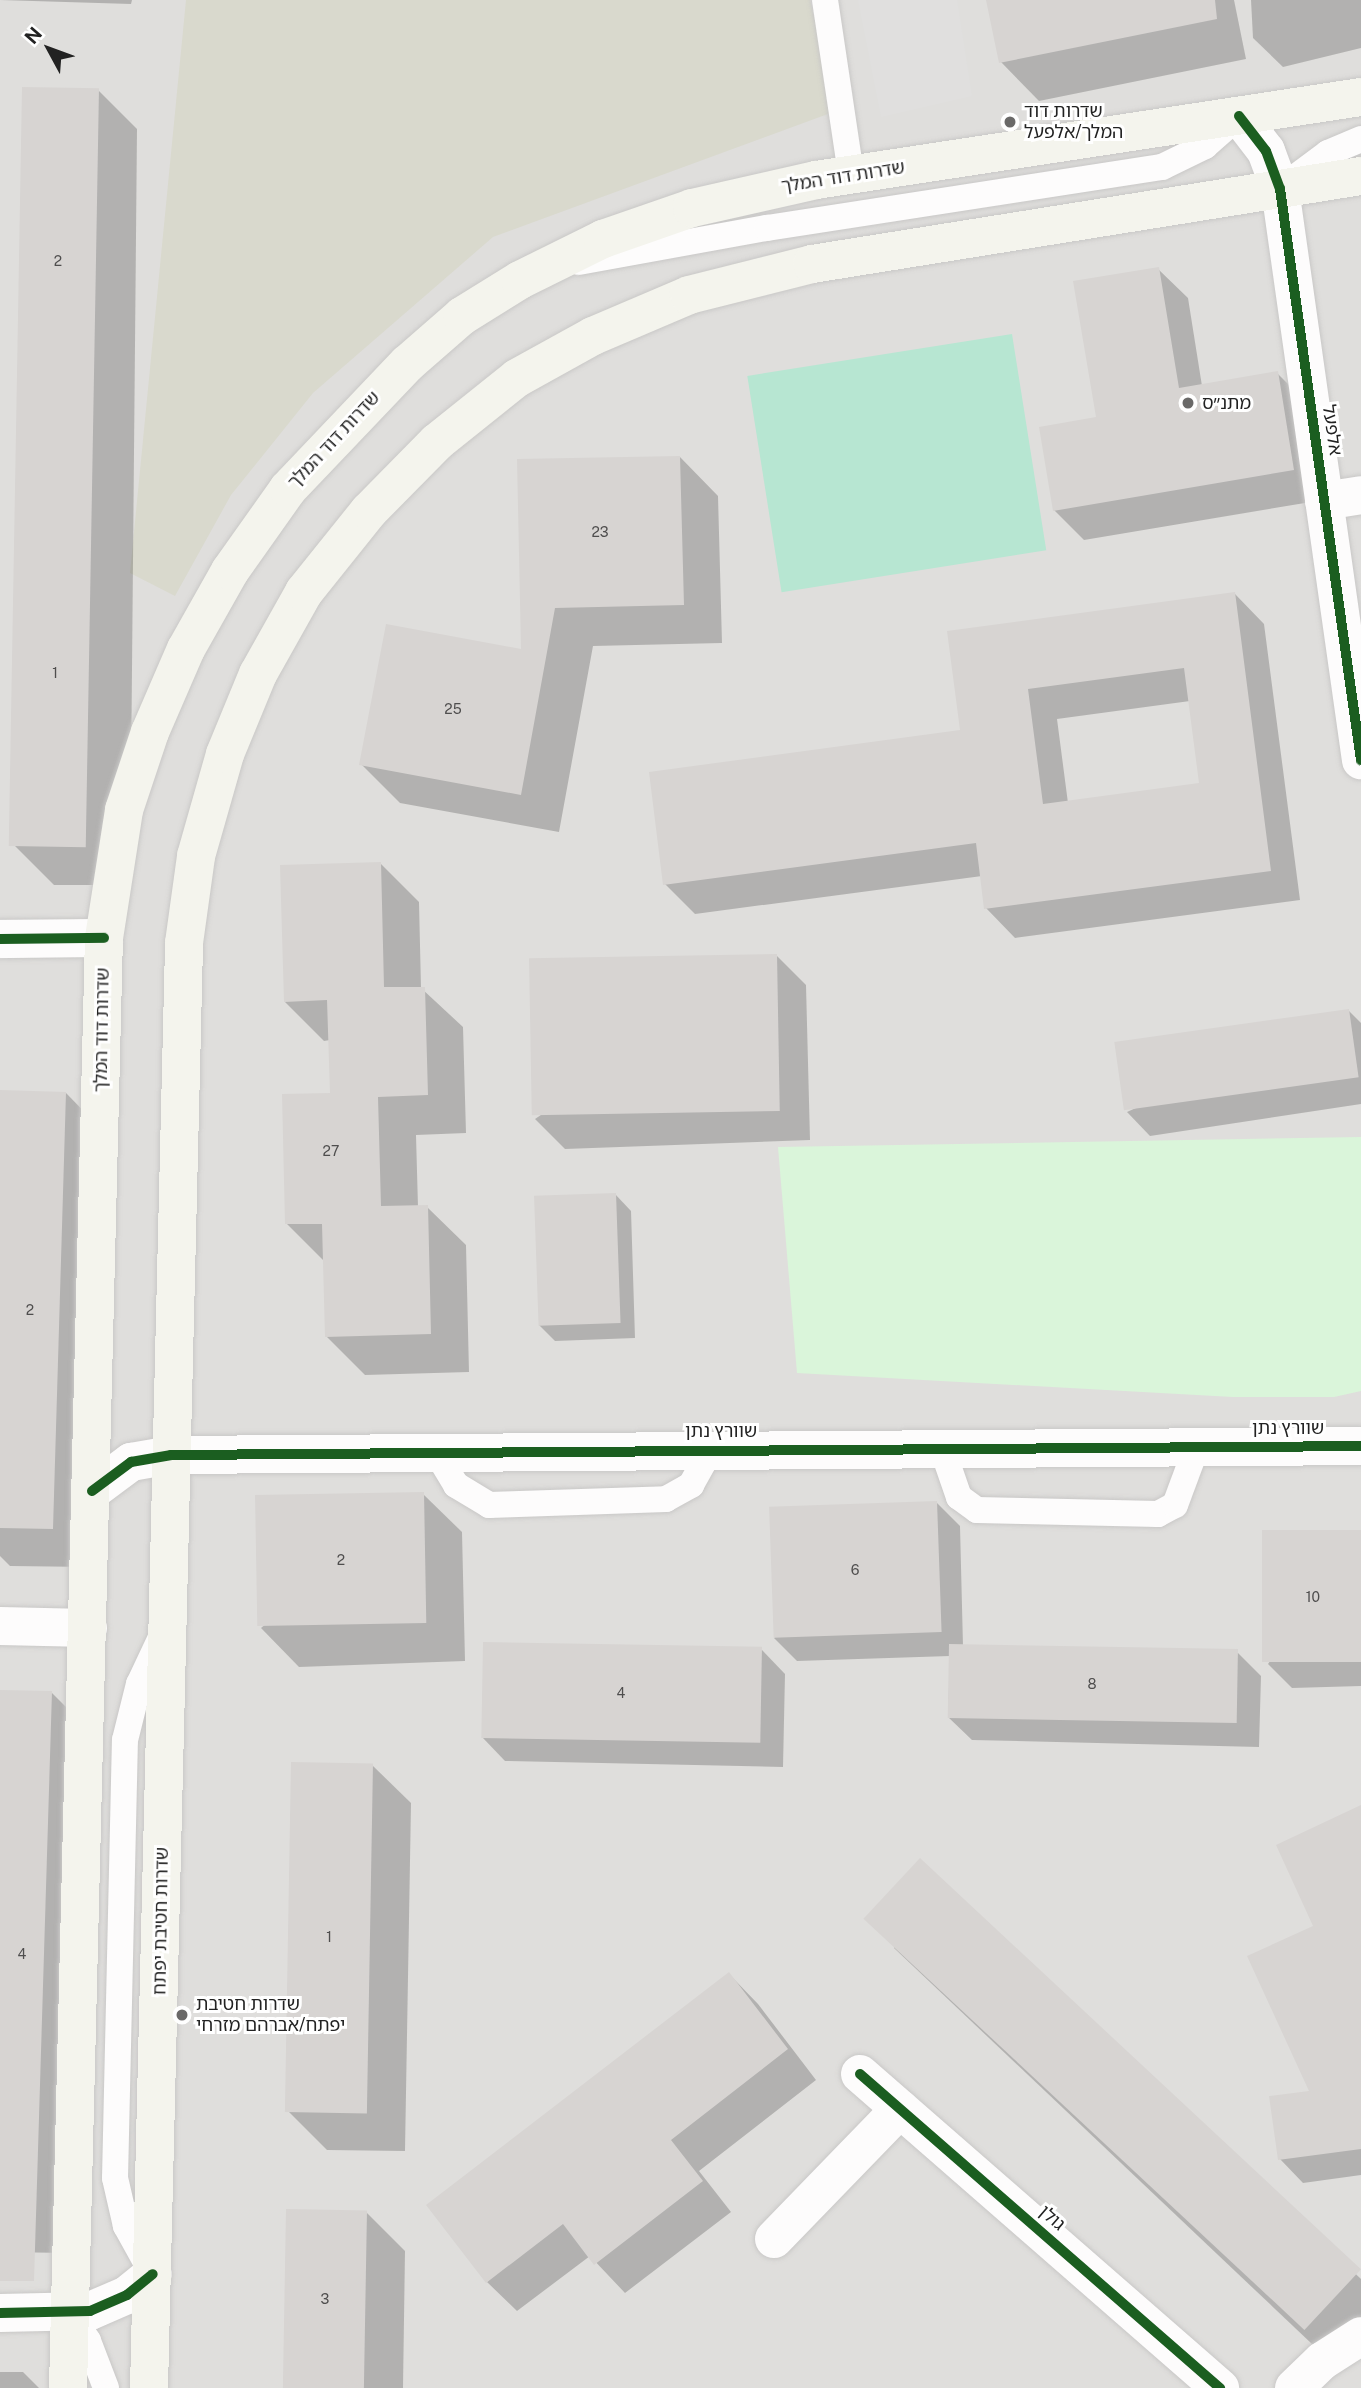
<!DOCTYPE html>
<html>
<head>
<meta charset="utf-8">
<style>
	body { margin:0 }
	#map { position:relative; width:1361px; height:2388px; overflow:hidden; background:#f0eeeb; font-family:"Public Sans","Noto Sans Hebrew",sans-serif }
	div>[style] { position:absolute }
	.residential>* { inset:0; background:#dfdedc; transform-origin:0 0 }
	.construction>* { inset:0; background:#d9d9cd }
	.park>* { inset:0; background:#daf5da }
	.pitch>* { inset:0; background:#b7e6d2; transform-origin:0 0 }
	.parking>* { inset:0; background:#e0dfde }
	.shadow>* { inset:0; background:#0003 }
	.building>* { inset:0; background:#d7d4d2; transform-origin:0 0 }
	.roads { filter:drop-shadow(0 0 2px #c9c8c7) drop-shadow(0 0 2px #c9c8c7) }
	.service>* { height:26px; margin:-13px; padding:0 13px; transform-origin:13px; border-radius:13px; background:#fdfcfc }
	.minor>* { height:38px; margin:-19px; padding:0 19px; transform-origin:19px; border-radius:19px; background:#fdfcfc }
	.tertiary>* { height:38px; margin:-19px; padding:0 19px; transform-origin:19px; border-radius:19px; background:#fdfcfc }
	.secondary>* { height:38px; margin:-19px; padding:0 19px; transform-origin:19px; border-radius:19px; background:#f4f4ed }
	.cycleway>* { height:10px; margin:-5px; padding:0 5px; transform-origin:5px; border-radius:5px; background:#1b5e20 }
	.dots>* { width:19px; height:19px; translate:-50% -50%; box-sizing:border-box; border:4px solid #fff; border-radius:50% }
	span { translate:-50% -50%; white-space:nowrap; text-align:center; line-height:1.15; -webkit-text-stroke:6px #fff; paint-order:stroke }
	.number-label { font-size:14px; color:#4f4e4e }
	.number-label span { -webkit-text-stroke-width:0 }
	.poi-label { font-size:18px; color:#222 }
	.left { translate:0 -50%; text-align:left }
	.street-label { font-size:18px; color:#222 }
	.north { position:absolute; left:14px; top:14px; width:70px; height:70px; -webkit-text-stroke:5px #fff; paint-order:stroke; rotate:311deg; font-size:19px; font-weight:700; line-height:28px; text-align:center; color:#222 }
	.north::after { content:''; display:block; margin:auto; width:24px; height:32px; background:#222; clip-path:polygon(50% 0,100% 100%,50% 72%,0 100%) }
</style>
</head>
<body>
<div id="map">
	<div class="residential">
		<i style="left:0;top:0;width:1361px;height:2388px"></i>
	</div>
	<div class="construction">
		<i style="clip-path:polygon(186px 0,810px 0,836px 111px,493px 237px,313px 393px,231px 495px,175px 596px,130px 573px)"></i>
	</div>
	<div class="park">
		<i style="clip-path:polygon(1361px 1137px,1361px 1391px,1334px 1397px,1233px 1397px,797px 1373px,778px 1147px)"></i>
	</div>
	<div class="pitch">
		<i style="left:1012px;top:334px;width:219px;height:268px;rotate:81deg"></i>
	</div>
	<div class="parking">
		<i style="clip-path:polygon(858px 0,957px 0,972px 96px,881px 117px)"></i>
	</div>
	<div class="shadow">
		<i style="clip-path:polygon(0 0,132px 0,131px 4px)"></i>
		<i style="clip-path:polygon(988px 0,1234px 0,1246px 59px,1039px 101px,1001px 62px)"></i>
		<i style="clip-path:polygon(1251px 0,1361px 0,1361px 48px,1283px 67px,1253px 38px)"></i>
		<i style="clip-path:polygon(98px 90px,137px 129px,130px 885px,54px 885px,15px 846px)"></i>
		<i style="clip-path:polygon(1158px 269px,1188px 298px,1202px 386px,1277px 373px,1307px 403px,1323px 500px,1084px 540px,1054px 510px,1098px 419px)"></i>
		<i style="clip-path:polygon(680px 457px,718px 496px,722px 643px,593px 646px,559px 832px,400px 803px,361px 764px,523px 651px,518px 461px)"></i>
		<i style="clip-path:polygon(evenodd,1235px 594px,1264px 624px,1300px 900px,1015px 938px,986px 908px,982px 876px,695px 914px,665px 884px,962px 732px,949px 632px,1235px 594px,1190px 701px,1201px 785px,1068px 803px,1057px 719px,1190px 701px)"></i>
		<i style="clip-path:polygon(380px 863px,419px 902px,421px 988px,463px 1027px,466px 1133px,416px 1135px,418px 1207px,427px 1207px,466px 1245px,469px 1372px,365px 1375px,326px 1336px,324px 1261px,287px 1224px,331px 1094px,330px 1040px,324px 1041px,285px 1002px)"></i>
		<i style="clip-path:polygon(776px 955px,806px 985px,810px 1140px,565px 1149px,535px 1119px)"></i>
		<i style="clip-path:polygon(1349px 1011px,1361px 1023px,1361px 1104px,1150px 1136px,1127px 1112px)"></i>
		<i style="clip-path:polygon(0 1092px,66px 1093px,104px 1132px,91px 1567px,10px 1566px,0 1556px)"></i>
		<i style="clip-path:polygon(615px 1194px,631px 1211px,635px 1338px,555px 1341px,539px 1325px)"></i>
		<i style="clip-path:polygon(423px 1494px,462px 1532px,465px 1661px,299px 1667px,261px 1628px)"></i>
		<i style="clip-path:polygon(937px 1503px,960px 1526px,963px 1646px,1238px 1653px,1261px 1676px,1259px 1747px,972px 1740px,948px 1717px,950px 1656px,797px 1661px,774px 1638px)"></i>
		<i style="clip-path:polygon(1361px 1532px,1361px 1686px,1292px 1688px,1268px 1664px)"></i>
		<i style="clip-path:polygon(762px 1650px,785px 1674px,783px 1767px,505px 1761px,482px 1737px)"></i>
		<i style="clip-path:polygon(0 1691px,51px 1692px,86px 1727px,70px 2253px,0 2252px)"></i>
		<i style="clip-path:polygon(372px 1765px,411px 1803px,405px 2151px,327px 2150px,288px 2111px)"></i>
		<i style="clip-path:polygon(1361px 1816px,1361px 2175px,1303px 2183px,1280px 2159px,1311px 2092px,1315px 1927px)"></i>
		<i style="clip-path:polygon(920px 1860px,1361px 2279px,1361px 2331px,1331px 2362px,894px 1948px)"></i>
		<i style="clip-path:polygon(729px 1974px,758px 2004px,816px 2080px,699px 2171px,731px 2212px,625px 2293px,590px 2256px,517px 2311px,487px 2282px)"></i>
		<i style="clip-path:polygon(366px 2212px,405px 2251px,403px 2388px,285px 2388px)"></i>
		<i style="clip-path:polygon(0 2372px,23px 2372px,39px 2388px,0 2388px)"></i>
	</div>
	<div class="building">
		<i style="clip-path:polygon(986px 0,1215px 0,1217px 19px,999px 63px)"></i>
		<i style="left:22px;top:87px;width:77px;height:759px;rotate:1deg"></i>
		<i style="clip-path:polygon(1159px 267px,1179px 388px,1278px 371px,1294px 470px,1053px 511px,1039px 427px,1096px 417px,1073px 281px)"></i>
		<i style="clip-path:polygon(680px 456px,684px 605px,555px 608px,521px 795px,359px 765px,386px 624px,521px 649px,517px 459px)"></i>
		<i style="clip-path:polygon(evenodd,1235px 592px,1271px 871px,984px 909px,976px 843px,663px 885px,649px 772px,960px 730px,947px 631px,1235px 592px,1184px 668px,1199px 783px,1043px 804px,1028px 689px,1184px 668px)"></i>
		<i style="clip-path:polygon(381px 862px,384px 987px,425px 987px,428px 1095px,378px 1097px,381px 1206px,428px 1205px,431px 1334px,325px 1337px,322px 1224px,285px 1224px,282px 1094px,330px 1093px,327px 1000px,284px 1002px,280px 865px)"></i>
		<i style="left:777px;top:954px;width:157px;height:248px;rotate:89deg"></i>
		<i style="left:1349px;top:1009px;width:69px;height:237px;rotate:82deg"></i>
		<i style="clip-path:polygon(0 1090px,66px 1092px,53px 1529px,0 1528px)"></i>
		<i style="left:616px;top:1193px;width:130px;height:82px;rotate:88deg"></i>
		<i style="left:424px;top:1492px;width:131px;height:169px;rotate:89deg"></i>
		<i style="left:937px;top:1501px;width:131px;height:168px;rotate:88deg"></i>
		<i style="left:1361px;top:1530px;width:132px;height:99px;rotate:90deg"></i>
		<i style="left:483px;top:1642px;width:279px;height:96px;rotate:1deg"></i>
		<i style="left:949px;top:1644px;width:289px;height:74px;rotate:1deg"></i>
		<i style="clip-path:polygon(0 1690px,52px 1691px,34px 2281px,0 2281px)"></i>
		<i style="left:291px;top:1762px;width:82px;height:350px;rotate:1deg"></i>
		<i style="clip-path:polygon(1361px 1805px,1361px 2149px,1278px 2160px,1269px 2096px,1309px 2091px,1247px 1956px,1313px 1926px,1276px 1845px)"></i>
		<i style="left:920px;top:1858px;width:603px;height:83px;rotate:43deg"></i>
		<i style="clip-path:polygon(729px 1972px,788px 2049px,671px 2140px,703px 2181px,594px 2265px,563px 2224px,486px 2283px,426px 2205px)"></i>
		<i style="left:286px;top:2209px;width:81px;height:179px;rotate:1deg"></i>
	</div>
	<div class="roads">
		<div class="service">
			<i style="left:825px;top:0;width:177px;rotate:81.5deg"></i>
			<i style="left:1281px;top:188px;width:59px;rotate:-36.7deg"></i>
			<i style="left:1328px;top:153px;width:36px;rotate:-23deg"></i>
			<i style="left:579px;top:262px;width:191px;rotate:-10.3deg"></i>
			<i style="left:767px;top:228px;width:400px;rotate:-8.8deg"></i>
			<i style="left:1162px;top:167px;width:48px;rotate:-26deg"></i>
			<i style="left:1205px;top:146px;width:45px;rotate:-41.4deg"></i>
			<i style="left:942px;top:1448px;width:52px;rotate:70.9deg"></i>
			<i style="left:959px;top:1497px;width:22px;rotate:36deg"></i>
			<i style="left:977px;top:1510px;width:181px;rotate:1.3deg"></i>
			<i style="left:1158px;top:1514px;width:19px;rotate:-28deg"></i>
			<i style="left:1175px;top:1505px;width:63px;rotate:-69.6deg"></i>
			<i style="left:435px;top:1450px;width:41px;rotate:59deg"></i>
			<i style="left:456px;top:1485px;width:39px;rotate:31deg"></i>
			<i style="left:489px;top:1505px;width:177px;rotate:-1.9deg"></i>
			<i style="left:666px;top:1499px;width:29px;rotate:-29deg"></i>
			<i style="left:691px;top:1485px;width:41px;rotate:-60.9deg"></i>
			<i style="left:152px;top:2273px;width:54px;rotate:-119deg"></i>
			<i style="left:126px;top:2226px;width:49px;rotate:-102.9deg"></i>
			<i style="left:115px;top:2178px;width:438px;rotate:-88.7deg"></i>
			<i style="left:125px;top:1740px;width:58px;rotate:-76deg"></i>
			<i style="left:139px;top:1684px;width:59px;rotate:-64.7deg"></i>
			<i style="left:70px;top:2314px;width:32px;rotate:56deg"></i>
			<i style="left:88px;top:2341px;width:50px;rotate:69deg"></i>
		</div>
		<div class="minor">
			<i style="left:1239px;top:116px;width:44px;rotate:52.4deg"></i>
			<i style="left:1266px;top:151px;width:40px;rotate:69.8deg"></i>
			<i style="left:1280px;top:189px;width:577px;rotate:81.93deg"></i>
			<i style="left:1324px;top:501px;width:37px;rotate:-9deg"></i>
			<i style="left:0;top:939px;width:104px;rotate:-0.6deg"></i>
			<i style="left:92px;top:1491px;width:49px;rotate:-36.6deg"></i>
			<i style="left:131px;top:1462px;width:41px;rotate:-9.9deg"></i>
			<i style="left:171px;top:1455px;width:1190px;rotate:-0.43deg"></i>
			<i style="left:0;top:1626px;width:88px;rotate:1.3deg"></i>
			<i style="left:860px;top:2074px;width:478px;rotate:41.1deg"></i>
			<i style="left:774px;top:2239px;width:181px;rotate:-45.9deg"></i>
			<i style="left:0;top:2313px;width:90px;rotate:-1.3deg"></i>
			<i style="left:90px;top:2311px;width:40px;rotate:-23.4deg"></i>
			<i style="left:127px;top:2295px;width:33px;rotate:-39deg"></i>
		</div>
		<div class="tertiary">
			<i style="left:1294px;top:2388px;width:39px;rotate:-44deg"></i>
			<i style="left:1322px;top:2361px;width:46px;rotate:-32.7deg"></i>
		</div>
		<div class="secondary">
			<i style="left:68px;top:2388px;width:1450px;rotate:-88.58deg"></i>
			<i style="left:104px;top:938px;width:130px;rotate:-81.1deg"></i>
			<i style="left:124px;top:810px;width:82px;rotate:-71.6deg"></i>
			<i style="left:150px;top:732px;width:90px;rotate:-66.6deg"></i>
			<i style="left:186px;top:649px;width:90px;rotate:-60.6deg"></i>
			<i style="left:230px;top:571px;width:100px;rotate:-54.7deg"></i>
			<i style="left:288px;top:489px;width:173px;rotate:-46.4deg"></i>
			<i style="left:407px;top:364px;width:73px;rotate:-41.1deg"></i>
			<i style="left:462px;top:316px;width:68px;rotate:-31.8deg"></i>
			<i style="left:520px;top:280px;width:93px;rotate:-26.3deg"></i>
			<i style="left:603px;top:239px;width:94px;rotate:-19.2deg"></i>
			<i style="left:692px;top:208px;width:127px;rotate:-12.7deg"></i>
			<i style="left:816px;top:180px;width:551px;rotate:-8.66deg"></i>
			<i style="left:149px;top:2388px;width:1445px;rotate:-88.61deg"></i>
			<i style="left:184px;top:943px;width:88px;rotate:-82.1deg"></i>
			<i style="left:196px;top:856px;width:106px;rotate:-74.1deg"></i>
			<i style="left:225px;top:754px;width:87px;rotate:-67.6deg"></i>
			<i style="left:258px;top:674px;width:94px;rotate:-60.7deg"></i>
			<i style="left:304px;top:592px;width:104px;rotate:-51.3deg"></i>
			<i style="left:369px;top:511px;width:97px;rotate:-45.4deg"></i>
			<i style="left:437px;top:442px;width:102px;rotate:-38.7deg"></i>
			<i style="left:517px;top:378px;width:87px;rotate:-28.9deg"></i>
			<i style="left:593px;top:336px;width:104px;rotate:-23.1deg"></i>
			<i style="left:689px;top:295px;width:127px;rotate:-14.1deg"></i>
			<i style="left:812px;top:264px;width:556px;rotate:-9.11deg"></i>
		</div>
	</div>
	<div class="cycleway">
		<i style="left:1239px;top:116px;width:44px;rotate:52.4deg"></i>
		<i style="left:1266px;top:151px;width:40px;rotate:69.8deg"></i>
		<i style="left:1280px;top:189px;width:577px;rotate:81.93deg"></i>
		<i style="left:0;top:939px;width:104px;rotate:-0.6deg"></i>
		<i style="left:92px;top:1491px;width:49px;rotate:-36.6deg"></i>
		<i style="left:131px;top:1462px;width:41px;rotate:-9.9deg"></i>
		<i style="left:171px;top:1455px;width:1190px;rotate:-0.43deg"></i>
		<i style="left:860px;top:2074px;width:478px;rotate:41.1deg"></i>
		<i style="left:0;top:2313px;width:90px;rotate:-1.3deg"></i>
		<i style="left:90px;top:2311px;width:40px;rotate:-23.4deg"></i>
		<i style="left:127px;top:2295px;width:33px;rotate:-39deg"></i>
	</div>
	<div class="dots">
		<i style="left:1010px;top:122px;background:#6a6968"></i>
		<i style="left:1188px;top:403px;background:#6a6968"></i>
		<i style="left:182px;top:2015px;background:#6a6968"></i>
	</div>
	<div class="number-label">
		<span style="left:58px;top:261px">2</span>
		<span style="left:600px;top:532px">23</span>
		<span style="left:55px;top:673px">1</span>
		<span style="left:453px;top:709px">25</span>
		<span style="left:331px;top:1151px">27</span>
		<span style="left:30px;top:1310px">2</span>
		<span style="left:341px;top:1560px">2</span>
		<span style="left:855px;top:1570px">6</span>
		<span style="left:1313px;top:1597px">10</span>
		<span style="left:1092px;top:1684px">8</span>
		<span style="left:621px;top:1693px">4</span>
		<span style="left:329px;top:1937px">1</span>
		<span style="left:22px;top:1954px">4</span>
		<span style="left:325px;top:2299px">3</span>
	</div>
	<div class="poi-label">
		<span class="left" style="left:1024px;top:122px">שדרות דוד<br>המלך/אלפעל</span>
		<span class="left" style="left:1202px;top:403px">מתנ״ס</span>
		<span class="left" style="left:196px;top:2015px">שדרות חטיבת<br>יפתח/אברהם מזרחי</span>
	</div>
	<div class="street-label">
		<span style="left:843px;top:177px;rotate:-9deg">שדרות דוד המלך</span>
		<span style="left:1332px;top:430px;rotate:82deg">אלפעל</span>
		<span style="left:334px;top:440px;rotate:-47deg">שדרות דוד המלך</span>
		<span style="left:102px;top:1030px;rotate:-89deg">שדרות דוד המלך</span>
		<span style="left:1288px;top:1428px">שוורץ נתן</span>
		<span style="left:721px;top:1431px">שוורץ נתן</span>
		<span style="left:161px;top:1921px;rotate:-89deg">שדרות חטיבת יפתח</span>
		<span style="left:1052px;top:2218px;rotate:41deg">גולן</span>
	</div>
	<div class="north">N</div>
</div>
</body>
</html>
